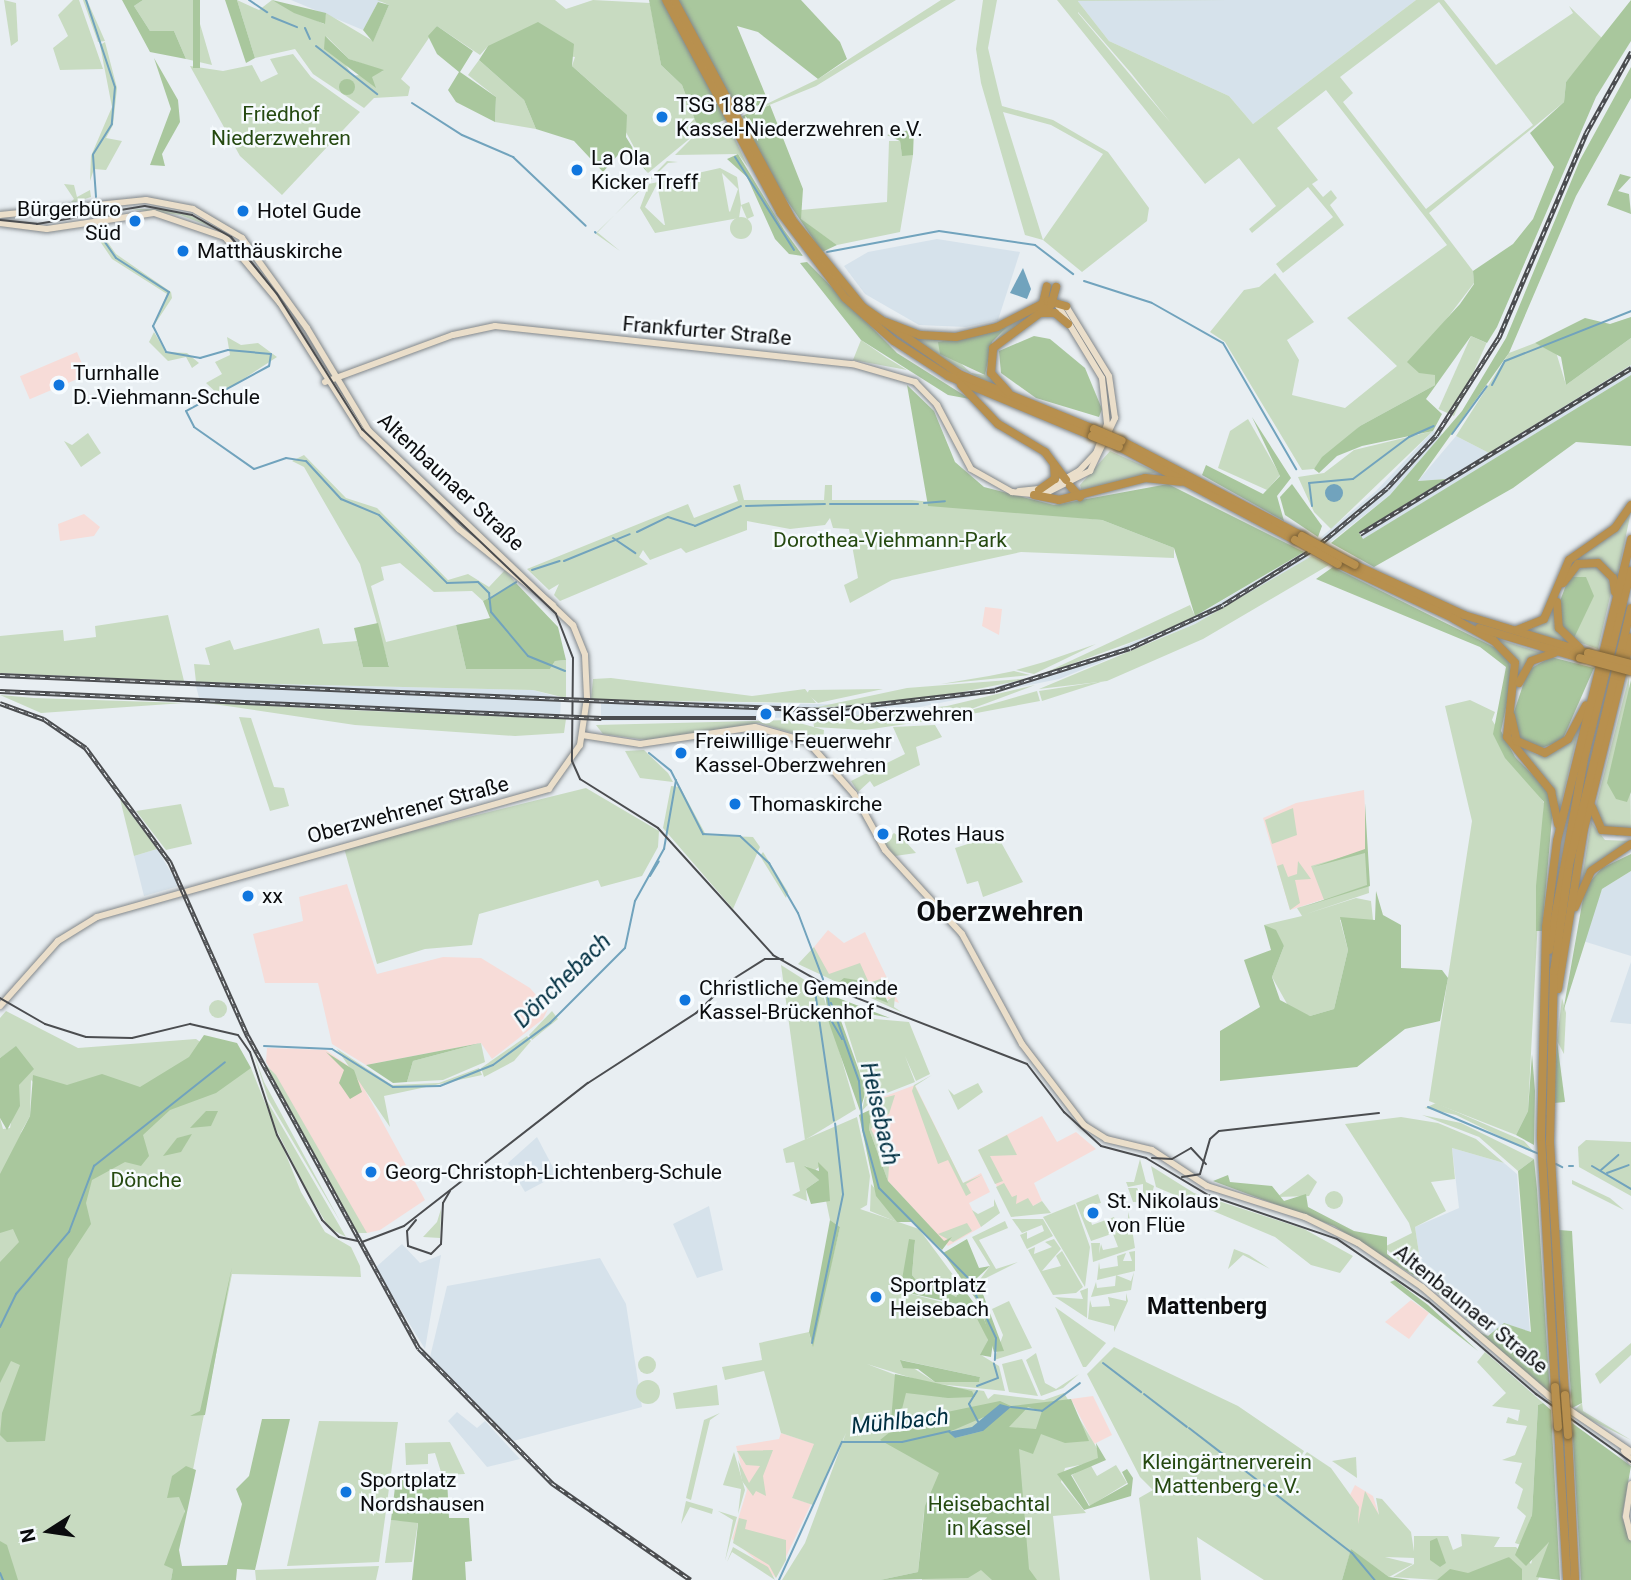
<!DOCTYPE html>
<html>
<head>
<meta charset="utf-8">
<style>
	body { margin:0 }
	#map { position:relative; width:1631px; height:1580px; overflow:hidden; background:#e8eef2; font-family:Roboto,sans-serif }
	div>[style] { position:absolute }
	.built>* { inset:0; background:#d6e2eb }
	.education>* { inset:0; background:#f7dcd8; transform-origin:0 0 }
	.green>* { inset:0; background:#c8dbc1; transform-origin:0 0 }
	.round { border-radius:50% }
	.forest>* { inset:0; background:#a9c79d; transform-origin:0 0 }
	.water>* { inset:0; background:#71a3bd }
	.stream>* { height:2px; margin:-1px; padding:0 1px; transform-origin:1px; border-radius:1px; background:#71a3bd }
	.roads { filter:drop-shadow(0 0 2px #83888b) drop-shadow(0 0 2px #83888b) }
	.secondary>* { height:6px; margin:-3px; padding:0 3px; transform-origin:3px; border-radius:3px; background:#eadeca }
	.highway>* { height:8px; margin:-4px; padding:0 4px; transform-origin:4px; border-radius:4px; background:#b8904e }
	.tram>* { height:2px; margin:-1px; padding:0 1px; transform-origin:1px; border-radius:1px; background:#4b4d50 }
	.rail>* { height:4.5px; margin-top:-2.25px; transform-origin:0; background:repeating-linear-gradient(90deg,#f6fbfe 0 5px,#4b4d50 0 10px); box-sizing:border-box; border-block:2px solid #4b4d50 }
	.bridges { filter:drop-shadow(0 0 2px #7b6238) drop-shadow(0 0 2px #7b6238) }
	.highway-bridge>* { height:8px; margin:-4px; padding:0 4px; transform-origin:4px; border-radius:4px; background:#b8904e }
	.dots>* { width:19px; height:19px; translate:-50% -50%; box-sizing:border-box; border:4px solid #f6fbfe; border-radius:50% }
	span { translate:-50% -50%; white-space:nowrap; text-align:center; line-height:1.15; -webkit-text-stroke:5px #f6fbfe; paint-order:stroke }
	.poi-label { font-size:21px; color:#0b0c0e }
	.left { translate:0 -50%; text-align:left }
	.right { translate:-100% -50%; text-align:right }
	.park-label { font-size:21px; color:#254910 }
	.street-label { font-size:21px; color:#0b0c0e }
	.water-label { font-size:23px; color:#002f41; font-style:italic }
	.neighbourhood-label { font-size:23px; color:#0b0c0e; font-weight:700 }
	.district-label { font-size:28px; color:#0b0c0e; font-weight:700 }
	.north { position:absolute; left:14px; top:1496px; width:70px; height:70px; -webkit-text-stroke:5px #f6fbfe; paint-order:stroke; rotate:258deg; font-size:19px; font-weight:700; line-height:28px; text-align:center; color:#0b0c0e }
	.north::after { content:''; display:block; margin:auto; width:24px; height:32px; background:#0b0c0e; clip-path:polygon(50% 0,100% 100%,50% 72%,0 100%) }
</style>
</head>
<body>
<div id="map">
	<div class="built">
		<i style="clip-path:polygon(291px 0,487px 0,378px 2px,363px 30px)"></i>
		<i style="clip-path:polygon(1077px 0,1416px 0,1253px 124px,1229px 96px,1109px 41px)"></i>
		<i style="clip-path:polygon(937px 239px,1020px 252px,998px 320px,966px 327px,919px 325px,865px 294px,844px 266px,868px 252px)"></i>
		<i style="clip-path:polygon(1631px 365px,1631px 375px,1362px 540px,1359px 533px,1446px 479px,1418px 481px,1456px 436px,1489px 453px)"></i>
		<i style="clip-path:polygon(1433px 431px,1443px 434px,1390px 495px,1305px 562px,1195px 624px,1059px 679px,875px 716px,601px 721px,601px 700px,871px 705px,984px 690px,1097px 658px,1208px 609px,1301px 554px,1376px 491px)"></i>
		<i style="clip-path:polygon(195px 682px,533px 690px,561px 698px,560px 719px,200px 702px)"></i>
		<i style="clip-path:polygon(157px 849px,179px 886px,144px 896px,134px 856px)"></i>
		<i style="clip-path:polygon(1631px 871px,1631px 956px,1583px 941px,1602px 889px)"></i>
		<i style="clip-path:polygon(1631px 962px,1631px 1024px,1610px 1022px,1612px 1017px)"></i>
		<i style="clip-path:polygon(537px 1137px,557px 1175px,525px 1192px,508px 1163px)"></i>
		<i style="clip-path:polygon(1452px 1148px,1504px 1163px,1517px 1174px,1530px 1332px,1504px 1323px,1491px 1334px,1422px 1273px,1415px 1227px,1459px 1208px)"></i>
		<i style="clip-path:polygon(709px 1206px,723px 1270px,697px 1278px,673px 1224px)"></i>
		<i style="clip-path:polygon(402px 1244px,420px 1263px,441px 1255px,425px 1349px,375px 1268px)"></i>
		<i style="clip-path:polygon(600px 1258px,626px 1304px,642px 1407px,513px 1441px,430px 1357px,447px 1286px)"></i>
		<i style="clip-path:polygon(457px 1412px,477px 1428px,485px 1421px,520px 1459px,487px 1467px,448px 1421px)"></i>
	</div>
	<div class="education">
		<i style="left:77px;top:352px;width:25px;height:62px;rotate:67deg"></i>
		<i style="clip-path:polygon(84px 514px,100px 527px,94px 536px,60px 541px,58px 524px)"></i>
		<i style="clip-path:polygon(985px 607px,1002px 609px,999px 635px,982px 626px)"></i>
		<i style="clip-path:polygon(1364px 790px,1369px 885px,1290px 910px,1263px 818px,1296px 803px)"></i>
		<i style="clip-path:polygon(347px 884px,377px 974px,443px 957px,481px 958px,530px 988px,548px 1009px,543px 1019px,492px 1059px,481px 1043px,366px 1065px,332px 1044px,318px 983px,265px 983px,253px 934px,303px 921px,299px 897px)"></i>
		<i style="clip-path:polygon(828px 930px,844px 943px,865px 932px,899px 1003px,825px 975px,814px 947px)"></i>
		<i style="clip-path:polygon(267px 1048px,326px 1050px,354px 1070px,425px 1200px,380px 1230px,367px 1233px,359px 1225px,266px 1062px)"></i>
		<i style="clip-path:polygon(915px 1085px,963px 1183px,981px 1173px,990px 1192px,969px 1203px,981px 1227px,948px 1246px,888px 1181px,869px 1129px,875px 1100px)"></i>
		<i style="clip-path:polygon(1042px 1116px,1057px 1142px,1076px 1132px,1096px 1149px,1034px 1183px,1042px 1201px,1013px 1217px,978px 1150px)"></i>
		<i style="clip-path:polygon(1411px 1300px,1429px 1313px,1409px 1339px,1385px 1322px)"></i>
		<i style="clip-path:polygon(1093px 1396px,1112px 1435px,1094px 1444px,1071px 1399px)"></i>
		<i style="clip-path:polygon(781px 1433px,815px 1444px,792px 1498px,811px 1504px,776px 1578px,732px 1539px,747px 1490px,736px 1446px,779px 1439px)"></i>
		<i style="clip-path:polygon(1355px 1485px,1373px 1496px,1379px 1515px,1353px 1545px,1347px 1501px)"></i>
	</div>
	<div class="green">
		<i style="clip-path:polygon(4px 0,16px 3px,18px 41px,11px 46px)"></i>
		<i style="clip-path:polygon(73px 0,79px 0,103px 69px,60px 70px,53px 48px,68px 36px,58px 15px)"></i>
		<i style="clip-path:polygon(83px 0,87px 0,105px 41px,98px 42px)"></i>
		<i style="clip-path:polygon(143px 0,193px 0,212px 65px,186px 59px,174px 31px,150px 31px,134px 6px)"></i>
		<i style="clip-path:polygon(evenodd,237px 0,259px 10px,272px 0,324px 24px,326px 13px,373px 41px,389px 5px,377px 0,555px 0,566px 9px,593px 0,650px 3px,661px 65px,682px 85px,699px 131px,648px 173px,607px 97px,572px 66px,575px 57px,488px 46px,480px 55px,437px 26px,401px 79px,410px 87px,408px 96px,374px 98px,364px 108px,313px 74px,295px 49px,255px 58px,237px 0,326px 36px,349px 59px,383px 71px,353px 76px,326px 36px)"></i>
		<i style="clip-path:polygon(941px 0,956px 0,816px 86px,742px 116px,818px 79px)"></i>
		<i style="clip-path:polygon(evenodd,983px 0,997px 0,988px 48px,1002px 106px,1053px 120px,1108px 152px,1149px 208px,1147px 221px,1082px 272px,1043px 240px,1025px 235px,981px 83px,976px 49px,983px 0,1003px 112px,1051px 125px,1103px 154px,1043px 240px,1003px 112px)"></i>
		<i style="clip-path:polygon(evenodd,1057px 0,1077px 0,1109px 41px,1229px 96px,1253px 124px,1416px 0,1444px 0,1496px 65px,1573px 13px,1569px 6px,1604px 40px,1566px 82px,1564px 102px,1429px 213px,1473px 271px,1474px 283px,1442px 325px,1435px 385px,1360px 426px,1314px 469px,1302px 470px,1225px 342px,1210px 332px,1244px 290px,1259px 287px,1275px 273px,1314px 322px,1287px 340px,1299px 360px,1292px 395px,1345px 408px,1397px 366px,1347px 318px,1447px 245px,1326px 90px,1277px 128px,1318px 180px,1312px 184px,1323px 197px,1331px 190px,1337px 198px,1330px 205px,1344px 225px,1283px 273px,1276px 264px,1333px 217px,1308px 187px,1252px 233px,1249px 229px,1276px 206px,1239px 158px,1205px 184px,1057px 0,1439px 2px,1533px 125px,1426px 209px,1343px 102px,1353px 93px,1340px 77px,1439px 2px,1057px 0,1078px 12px,1131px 73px,1170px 122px,1078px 13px,1078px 12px)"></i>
		<i style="clip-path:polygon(105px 42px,117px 88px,113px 125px,106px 138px,122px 141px,106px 170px,94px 169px,90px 181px,91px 156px,112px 107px,100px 45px)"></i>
		<i style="clip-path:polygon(293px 54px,311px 77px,360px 112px,282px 195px,240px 156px,190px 66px,223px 71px,252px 65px,261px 82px,278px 74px,270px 59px)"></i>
		<i style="clip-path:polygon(479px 60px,524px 100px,536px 129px,495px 122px,496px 97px,468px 75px)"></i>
		<i style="clip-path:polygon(727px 122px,748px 167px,738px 154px,675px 155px,694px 136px)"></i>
		<i style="clip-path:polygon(889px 141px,900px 141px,902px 155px,913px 155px,900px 232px,837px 245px,801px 220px,801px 210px,887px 202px)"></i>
		<i style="clip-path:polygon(667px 161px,678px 162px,668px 163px,597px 232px,620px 251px,596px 234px)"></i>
		<i style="clip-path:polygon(evenodd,720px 168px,737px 177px,741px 205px,749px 202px,754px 216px,747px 219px,741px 205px,739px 218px,655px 233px,640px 208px,649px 184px,720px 168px,722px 173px,738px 189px,730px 212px,729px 211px,722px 173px,720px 168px,657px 184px,665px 225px,664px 225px,645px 207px,657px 184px)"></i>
		<i style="clip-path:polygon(64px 184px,74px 185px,77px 197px,90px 190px,91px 197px,69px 204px,74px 199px)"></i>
		<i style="clip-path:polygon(122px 208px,169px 210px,192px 216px,219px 230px,180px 215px)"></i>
		<i class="round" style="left:730px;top:217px;width:22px;height:22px"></i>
		<i style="clip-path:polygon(94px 223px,116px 254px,171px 292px,172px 298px,153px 327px,167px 294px,112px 259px,89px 225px)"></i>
		<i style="clip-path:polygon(1034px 313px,990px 348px,1007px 326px,978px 336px,938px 342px,971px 373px,985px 375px,987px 369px,997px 386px,941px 359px,911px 335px,965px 338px)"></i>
		<i style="clip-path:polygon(154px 332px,166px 352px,187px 353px,199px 363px,192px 368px,186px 357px,168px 361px,149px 342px)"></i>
		<i style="left:1471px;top:336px;width:17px;height:80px;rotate:24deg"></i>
		<i style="clip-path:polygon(227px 337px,241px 345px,258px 343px,277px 357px,219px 395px,206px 383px,222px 374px,215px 362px,230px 355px)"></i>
		<i style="clip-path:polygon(1631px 338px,1631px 365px,1489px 453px,1456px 436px,1509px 353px,1535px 343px,1556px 352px,1566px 385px)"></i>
		<i style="clip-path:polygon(861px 340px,887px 358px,907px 370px,853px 360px)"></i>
		<i style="clip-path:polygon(1248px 419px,1280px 475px,1267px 490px,1218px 468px,1230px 431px)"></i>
		<i style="clip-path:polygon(1433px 431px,1331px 529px,1314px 512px,1298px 477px,1324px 473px,1354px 450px)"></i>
		<i style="clip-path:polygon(88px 433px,101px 453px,81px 467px,64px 441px,72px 445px)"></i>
		<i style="clip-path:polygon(1110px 451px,1157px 472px,1082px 492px,1080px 485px)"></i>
		<i style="clip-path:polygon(304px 455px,346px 498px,377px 508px,448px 580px,468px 574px,489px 587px,505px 570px,516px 583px,483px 601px,472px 591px,434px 592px,400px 563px,381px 567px,384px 580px,371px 586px,386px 642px,456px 625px,466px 669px,550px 669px,555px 661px,566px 660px,566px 698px,533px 690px,196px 682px,194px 664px,210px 665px,205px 648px,230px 640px,234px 650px,319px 628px,323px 644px,357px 641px,363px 667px,389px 666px,360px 564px,304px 467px,292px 461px)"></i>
		<i style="clip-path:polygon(740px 484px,744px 500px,824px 500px,825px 485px,832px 485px,832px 500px,912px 500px,1102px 520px,1174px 548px,1174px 558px,1021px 552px,892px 580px,850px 603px,844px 585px,858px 578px,849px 529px,833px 528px,830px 518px,825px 525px,790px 529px,747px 521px,747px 530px,686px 553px,681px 548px,650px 560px,643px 550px,639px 557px,648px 564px,560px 601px,554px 595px,559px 584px,549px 590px,527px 569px,688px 504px,694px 518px,738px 501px,733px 486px)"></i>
		<i style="clip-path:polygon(1631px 511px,1616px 584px,1597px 560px,1575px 563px,1566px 572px,1571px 561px,1620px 527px)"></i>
		<i style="clip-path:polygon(1312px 556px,1329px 565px,1203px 639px,1107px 681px,1039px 689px,1195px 624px)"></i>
		<i style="clip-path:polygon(1586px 565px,1601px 567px,1612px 588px,1598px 649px,1573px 640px,1569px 577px)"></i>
		<i style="clip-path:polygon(1555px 601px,1554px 624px,1570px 643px,1528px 631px,1547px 620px)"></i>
		<i style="clip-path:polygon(1190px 605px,1195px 616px,1170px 628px,1036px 677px)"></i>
		<i style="clip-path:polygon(168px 615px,184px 681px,0 673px,0 636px,63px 630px,64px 641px,96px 637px,95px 626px)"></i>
		<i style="clip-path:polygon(1495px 638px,1542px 653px,1529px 659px,1517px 684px,1515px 659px)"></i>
		<i style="clip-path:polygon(1096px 644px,1034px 674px,1016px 670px,1044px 662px)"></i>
		<i style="clip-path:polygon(1014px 671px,1030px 675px,941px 684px,989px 676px)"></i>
		<i style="clip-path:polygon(1629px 677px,1631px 831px,1617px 836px,1609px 833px,1595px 809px)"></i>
		<i style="clip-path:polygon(611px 678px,752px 696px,805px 689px,816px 703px,591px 700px,593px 679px)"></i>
		<i style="clip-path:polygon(1033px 678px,911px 702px,813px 708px,907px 688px)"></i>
		<i style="clip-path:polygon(1104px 681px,1042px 701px,1039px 691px,1059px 688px)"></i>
		<i style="clip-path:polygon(1035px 685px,947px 718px,865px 730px,814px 727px,813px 720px,947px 706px)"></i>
		<i style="clip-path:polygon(883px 689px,818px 703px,807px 694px,809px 690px)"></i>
		<i style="clip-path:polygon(1037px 691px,1040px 701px,950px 718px,950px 716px)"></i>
		<i style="clip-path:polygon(0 695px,34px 698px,184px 703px,41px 713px)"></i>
		<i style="clip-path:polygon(1470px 700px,1495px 712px,1492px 720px,1544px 803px,1528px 1111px,1516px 1135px,1429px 1101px,1472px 821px,1445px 706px)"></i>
		<i style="clip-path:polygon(200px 702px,325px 709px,566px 719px,564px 733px,515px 736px,355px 725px)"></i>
		<i style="clip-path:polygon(239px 717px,251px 718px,274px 787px,284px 788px,289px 806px,270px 811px)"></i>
		<i style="clip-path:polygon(789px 720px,824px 730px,823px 742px,759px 723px,646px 740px,603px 734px,596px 725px)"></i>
		<i style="clip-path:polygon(1580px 723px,1560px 809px,1514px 747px,1507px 724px,1519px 746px,1538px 755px,1559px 750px)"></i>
		<i style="clip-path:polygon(935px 725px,942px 737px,916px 747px,920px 765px,874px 787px,870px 781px,858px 792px,851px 781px,905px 754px,893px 727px)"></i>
		<i style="clip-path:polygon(644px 750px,668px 773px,673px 782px,640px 778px,625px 751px)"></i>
		<i style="clip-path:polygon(671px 786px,680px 787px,706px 835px,753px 837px,760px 847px,733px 909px,663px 828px)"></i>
		<i style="clip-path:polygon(586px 788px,659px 831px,658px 847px,642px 876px,601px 887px,598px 880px,479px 914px,472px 945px,425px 949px,377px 964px,344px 848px)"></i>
		<i style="clip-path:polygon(120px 799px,157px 849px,134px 856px)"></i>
		<i style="clip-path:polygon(181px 804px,192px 844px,166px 850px,136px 811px)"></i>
		<i style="clip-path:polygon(1293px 808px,1297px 835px,1272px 844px,1265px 820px)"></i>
		<i style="clip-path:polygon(1591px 822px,1605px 840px,1631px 841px,1582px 879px)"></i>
		<i style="clip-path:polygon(894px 833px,906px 842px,916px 853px,895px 856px,883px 842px)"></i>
		<i style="clip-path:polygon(997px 835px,1023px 882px,983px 897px,978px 881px,967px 884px,955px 848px)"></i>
		<i style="clip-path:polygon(1367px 850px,1369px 893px,1306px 914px,1356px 898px,1371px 901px,1373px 920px,1340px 920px,1348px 950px,1334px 1009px,1310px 1016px,1291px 1011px,1272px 977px,1284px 946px,1264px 925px,1302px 916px,1297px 908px,1324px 900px,1311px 866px)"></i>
		<i style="clip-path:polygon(763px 852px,788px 892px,786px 898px,760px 856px)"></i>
		<i style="clip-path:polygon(1298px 861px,1311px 879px,1295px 880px,1300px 903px,1290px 910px,1277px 866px,1283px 864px,1288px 877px,1297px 874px)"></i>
		<i style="clip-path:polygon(814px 947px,829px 974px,860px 963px,869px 983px,886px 977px,893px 991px,883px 993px,887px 1001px,895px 995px,894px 1007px,903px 1013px,798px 964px)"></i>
		<i style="clip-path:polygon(781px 965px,822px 991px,856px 1109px,805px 1140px)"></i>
		<i style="clip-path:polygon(1562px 998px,1566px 1013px,1564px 1054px,1557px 1041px)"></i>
		<i class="round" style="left:209px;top:1000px;width:18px;height:18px"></i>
		<i style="clip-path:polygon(838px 1002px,875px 1019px,909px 1022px,930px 1074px,916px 1081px,905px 1056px,915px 1082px,874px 1098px,862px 1111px,866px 1090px)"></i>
		<i style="clip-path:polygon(evenodd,6px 1011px,78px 1048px,196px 1039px,242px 1071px,251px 1068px,301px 1192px,325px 1232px,351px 1247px,360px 1266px,361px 1277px,232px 1274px,171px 1580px,0 1580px,0 1118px,3px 1129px,10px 1128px,18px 1085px,29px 1071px,16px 1047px,0 1058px,0 1018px,6px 1011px,31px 1080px,48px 1096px,20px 1134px,30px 1116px,31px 1080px)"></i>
		<i style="clip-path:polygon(552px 1011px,558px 1019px,532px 1040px,529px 1035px)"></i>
		<i style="clip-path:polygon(527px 1036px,531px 1041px,514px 1061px,484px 1077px,481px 1068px)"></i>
		<i style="clip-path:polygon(481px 1043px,485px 1062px,443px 1080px,407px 1082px,413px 1061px)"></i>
		<i style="clip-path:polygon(337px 1049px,392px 1085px,439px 1083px,479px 1068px,482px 1075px,384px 1096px,390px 1127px)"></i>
		<i style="clip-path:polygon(253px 1051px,264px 1082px,341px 1223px,268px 1099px)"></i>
		<i style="clip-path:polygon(264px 1063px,276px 1075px,367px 1233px,357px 1233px)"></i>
		<i style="clip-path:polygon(256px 1070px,266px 1099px,346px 1237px,329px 1228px,306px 1189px,276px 1129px,265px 1100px)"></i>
		<i style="clip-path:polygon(932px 1075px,915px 1086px,963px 1183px,982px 1175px,966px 1184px,971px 1193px,966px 1196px,948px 1160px,938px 1164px,912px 1091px,914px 1085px)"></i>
		<i style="clip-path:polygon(978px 1083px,983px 1092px,958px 1110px,948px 1089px,954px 1095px)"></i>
		<i style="clip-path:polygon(895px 1095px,889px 1114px,879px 1119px,875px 1100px)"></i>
		<i style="clip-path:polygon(1436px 1103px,1524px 1141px,1536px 1154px,1456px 1115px,1425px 1108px)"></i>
		<i style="clip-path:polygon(872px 1109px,878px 1121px,871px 1129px,889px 1166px,888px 1181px,869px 1129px)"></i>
		<i style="clip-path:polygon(1422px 1115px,1461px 1123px,1534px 1159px,1518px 1171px,1479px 1137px)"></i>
		<i style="clip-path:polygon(evenodd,857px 1117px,870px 1176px,867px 1205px,860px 1209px,919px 1229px,962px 1287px,956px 1297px,924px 1290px,912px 1275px,915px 1241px,900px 1291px,976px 1311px,988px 1340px,981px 1355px,999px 1366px,1005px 1391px,928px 1383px,867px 1364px,948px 1395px,972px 1391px,933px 1387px,919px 1382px,984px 1391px,988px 1399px,994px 1394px,1044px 1400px,1064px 1393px,1104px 1460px,1065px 1468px,1061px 1482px,1086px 1513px,1053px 1516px,1060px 1580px,922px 1580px,924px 1512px,918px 1572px,880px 1580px,782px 1580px,805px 1543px,846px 1433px,813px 1505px,792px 1498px,814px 1444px,781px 1433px,764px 1371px,725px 1380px,722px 1367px,762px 1360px,759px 1343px,809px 1332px,812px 1345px,840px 1227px,830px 1220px,819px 1167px,813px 1172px,805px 1165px,819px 1180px,806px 1189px,807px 1201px,792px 1195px,800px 1191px,794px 1162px,786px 1163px,783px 1149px,857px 1117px,901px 1360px,980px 1377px,979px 1381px,935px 1382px,901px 1360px)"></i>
		<i style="clip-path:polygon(1401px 1117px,1438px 1123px,1476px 1139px,1504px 1163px,1452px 1148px,1455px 1179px,1431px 1182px,1446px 1211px,1415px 1227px,1422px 1273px,1487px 1336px,1384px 1247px,1412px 1233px,1409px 1223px,1345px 1124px)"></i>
		<i style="clip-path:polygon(1007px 1135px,1017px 1155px,990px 1156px,1003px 1181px,995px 1184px,978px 1150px)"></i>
		<i style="clip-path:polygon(1586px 1140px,1631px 1142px,1631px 1196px,1579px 1167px,1578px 1147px)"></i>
		<i style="clip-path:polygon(1140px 1159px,1146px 1182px,1154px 1186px,1150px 1202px,1133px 1202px,1128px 1188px,1137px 1188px,1143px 1200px,1143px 1184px,1128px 1187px,1126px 1182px,1134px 1182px)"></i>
		<i style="clip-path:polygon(1151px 1166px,1194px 1193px,1304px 1229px,1353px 1256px,1340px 1273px,1311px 1265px,1275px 1237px,1156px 1187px)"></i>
		<i style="clip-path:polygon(1308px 1174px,1317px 1182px,1309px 1196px,1277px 1197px)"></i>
		<i style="clip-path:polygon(1572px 1180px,1610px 1198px,1624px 1210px,1572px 1184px)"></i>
		<i style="clip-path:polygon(1004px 1183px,1012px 1197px,1017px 1195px,1016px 1204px,1028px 1198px,1033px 1206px,1042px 1201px,1051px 1213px,1011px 1217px,996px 1187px)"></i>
		<i style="clip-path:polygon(871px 1184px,897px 1215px,897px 1222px,870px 1211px)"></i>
		<i class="round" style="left:1325px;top:1191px;width:18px;height:18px"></i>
		<i style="clip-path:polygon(1098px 1194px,1101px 1203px,1087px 1206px,1092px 1225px,1114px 1217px,1118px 1228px,1128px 1226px,1128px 1212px,1132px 1227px,1124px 1230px,1132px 1229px,1135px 1248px,1093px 1262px,1091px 1243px,1100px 1243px,1099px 1254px,1101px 1244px,1103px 1250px,1118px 1247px,1113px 1234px,1120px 1231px,1091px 1241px,1076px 1203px)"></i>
		<i style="clip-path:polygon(994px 1199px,1000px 1213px,981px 1227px,972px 1210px,978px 1214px,994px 1206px)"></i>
		<i style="clip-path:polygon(1075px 1204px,1090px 1247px,1085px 1287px,1043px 1217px)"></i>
		<i style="clip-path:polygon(441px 1209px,440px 1238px,423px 1237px,437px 1222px)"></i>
		<i style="clip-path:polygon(1012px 1219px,1043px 1219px,1053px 1236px,1027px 1249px,1020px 1235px,1027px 1232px,1027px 1239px,1044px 1231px,1042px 1225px,1022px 1233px)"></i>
		<i style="clip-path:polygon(1005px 1221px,1008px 1228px,979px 1240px,996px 1269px,1018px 1262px,978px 1282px,990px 1266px,972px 1237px)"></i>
		<i style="clip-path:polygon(967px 1223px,972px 1231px,953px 1242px,938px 1234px)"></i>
		<i style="clip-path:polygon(1054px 1239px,1061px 1249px,1042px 1271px,1061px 1266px,1056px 1256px,1062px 1251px,1083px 1287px,1076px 1293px,1053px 1295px,1028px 1250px,1035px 1247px,1034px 1254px,1052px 1247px,1045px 1242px)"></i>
		<i style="clip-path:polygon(1234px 1249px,1249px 1255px,1270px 1269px,1243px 1255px,1228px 1269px)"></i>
		<i style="clip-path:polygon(1135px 1251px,1135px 1271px,1097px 1280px,1099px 1262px,1100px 1269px,1118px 1266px,1117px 1256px,1126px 1253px,1123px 1261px,1132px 1261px,1129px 1252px)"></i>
		<i style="clip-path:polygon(1134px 1272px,1131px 1290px,1091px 1297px,1096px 1282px,1097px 1288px,1115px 1286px,1116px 1275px,1131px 1281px)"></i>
		<i style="clip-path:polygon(1088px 1288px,1087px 1318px,1055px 1297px,1083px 1299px,1080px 1291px)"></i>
		<i style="clip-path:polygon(1126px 1293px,1128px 1301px,1114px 1332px,1114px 1326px,1088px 1319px,1090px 1300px,1092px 1307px,1110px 1306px,1108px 1297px,1126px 1301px)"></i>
		<i style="clip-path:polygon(1009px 1301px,1032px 1348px,994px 1360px,1003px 1335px,992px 1309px)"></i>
		<i style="clip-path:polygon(1055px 1307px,1106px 1343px,1086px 1367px,1083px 1367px)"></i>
		<i style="clip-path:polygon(1631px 1343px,1631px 1355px,1600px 1384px,1595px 1374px)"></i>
		<i style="clip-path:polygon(1114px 1347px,1238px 1406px,1304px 1451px,1296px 1466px,1307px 1452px,1331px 1468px,1359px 1507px,1358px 1524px,1365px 1491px,1379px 1515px,1376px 1498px,1382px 1499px,1411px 1532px,1415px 1558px,1385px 1557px,1413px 1564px,1389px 1577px,1351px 1550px,1342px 1580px,1264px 1580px,1197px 1537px,1201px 1580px,1150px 1580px,1139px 1498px,1153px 1490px,1140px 1477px,1087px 1374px)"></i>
		<i style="clip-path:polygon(1485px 1352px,1543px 1403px,1538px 1405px,1532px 1515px,1521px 1545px,1515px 1543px,1526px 1516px,1517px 1508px,1523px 1489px,1515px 1483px,1522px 1463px,1502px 1460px,1515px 1455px,1527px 1426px,1506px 1423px,1508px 1417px,1518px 1421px,1520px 1410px,1492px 1406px,1506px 1393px,1477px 1362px)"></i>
		<i style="clip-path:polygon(1036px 1353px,1045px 1383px,1056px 1389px,1079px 1374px,1063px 1388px,1041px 1396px,1026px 1360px)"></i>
		<i class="round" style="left:638px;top:1356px;width:18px;height:18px"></i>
		<i style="clip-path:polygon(1022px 1359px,1038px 1396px,1009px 1392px,1002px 1364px)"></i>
		<i class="round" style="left:636px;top:1380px;width:24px;height:24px"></i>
		<i style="clip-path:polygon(717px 1385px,719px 1405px,676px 1409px,673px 1393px)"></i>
		<i style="clip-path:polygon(1582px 1403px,1583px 1411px,1631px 1440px,1573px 1411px)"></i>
		<i style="clip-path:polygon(720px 1413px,710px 1420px,691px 1500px,686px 1498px,704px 1420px)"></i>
		<i style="clip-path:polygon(319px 1421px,398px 1422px,379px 1562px,287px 1566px)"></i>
		<i style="clip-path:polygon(450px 1442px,465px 1474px,442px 1475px,435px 1453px,428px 1454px,428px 1464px,406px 1465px,405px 1443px)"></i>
		<i style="clip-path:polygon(773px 1450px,763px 1476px,766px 1496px,756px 1491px,753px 1496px,742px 1481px,738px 1460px,749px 1483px,760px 1466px,746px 1465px,737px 1451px)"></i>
		<i style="clip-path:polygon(734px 1452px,745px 1490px,738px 1514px,741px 1489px,723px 1485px)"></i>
		<i style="clip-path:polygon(1356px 1457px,1357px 1478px,1332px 1461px)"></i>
		<i style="clip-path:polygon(1090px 1464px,1097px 1476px,1116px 1465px,1127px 1483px,1090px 1506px,1072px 1475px)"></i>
		<i style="clip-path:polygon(686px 1501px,713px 1509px,712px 1514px,690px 1507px,681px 1524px)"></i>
		<i style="clip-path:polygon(718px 1511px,737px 1517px,725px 1561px,733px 1520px)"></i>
		<i style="clip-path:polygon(739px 1518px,747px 1520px,745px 1529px,786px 1540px,786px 1560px,776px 1578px,769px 1565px,733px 1543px)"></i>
		<i style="clip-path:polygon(391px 1520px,418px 1522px,412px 1562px,385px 1563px)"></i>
		<i style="clip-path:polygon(1461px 1534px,1500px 1537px,1494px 1547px,1516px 1547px,1531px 1564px,1535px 1550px,1549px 1542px,1548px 1556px,1538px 1580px,1522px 1580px,1509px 1557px,1496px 1567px,1437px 1580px,1393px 1577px,1414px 1564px,1414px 1536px,1448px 1536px,1453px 1550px,1462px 1546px)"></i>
		<i style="clip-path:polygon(733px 1547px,768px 1567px,775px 1580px,732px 1552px,727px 1562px)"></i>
		<i style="clip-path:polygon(379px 1566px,376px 1580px,256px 1580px,255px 1570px)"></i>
	</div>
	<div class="forest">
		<i style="clip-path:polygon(122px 0,143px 0,134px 6px,150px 31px,174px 31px,186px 59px,150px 52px)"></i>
		<i style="left:193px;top:0;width:7px;height:68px"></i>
		<i style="clip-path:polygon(225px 0,237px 0,255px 58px,246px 63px)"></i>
		<i style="clip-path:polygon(272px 0,326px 13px,325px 24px,294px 13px)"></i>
		<i style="clip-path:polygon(649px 0,801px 0,840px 42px,847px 59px,818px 79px,758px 32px,737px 26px,768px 101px,699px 131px,682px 85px,661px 65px)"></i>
		<i style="clip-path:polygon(1631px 0,1631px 41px,1596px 97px,1497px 327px,1487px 343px,1471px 336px,1426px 399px,1442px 414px,1433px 431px,1362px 446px,1337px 456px,1319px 473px,1314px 469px,1322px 457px,1360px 426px,1435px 385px,1435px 375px,1419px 373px,1407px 362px,1460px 304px,1474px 284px,1473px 271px,1513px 244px,1533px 219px,1554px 167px,1530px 133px,1564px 102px,1566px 82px)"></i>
		<i style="clip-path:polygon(378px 2px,389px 5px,373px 42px,363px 30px)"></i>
		<i style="clip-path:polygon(538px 22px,574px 44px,572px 66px,627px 115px,626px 137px,648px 173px,625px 147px,603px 172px,574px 141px,536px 129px,524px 100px,479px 60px,488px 46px)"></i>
		<i style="clip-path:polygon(437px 26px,473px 51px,460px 72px,496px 97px,495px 122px,456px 102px,448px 90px,459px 72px,437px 54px,428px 36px)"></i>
		<i style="clip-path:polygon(325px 36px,349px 59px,384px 70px,372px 77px,376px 88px,324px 49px)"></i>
		<i style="clip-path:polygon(154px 58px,178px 100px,180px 122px,162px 154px,165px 166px,150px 165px,171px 109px)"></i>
		<i style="clip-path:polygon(1631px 67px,1631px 98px,1576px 196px,1509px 353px,1418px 481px,1446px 479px,1359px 533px,1363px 539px,1631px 375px,1631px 446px,1576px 442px,1513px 488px,1374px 567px,1331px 543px,1390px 495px,1462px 411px,1506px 338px,1580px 160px)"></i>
		<i class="round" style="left:339px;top:79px;width:16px;height:16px"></i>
		<i style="clip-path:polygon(770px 105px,803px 189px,801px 219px,837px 245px,822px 252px,775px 183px,742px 116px)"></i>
		<i style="clip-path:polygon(914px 129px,913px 155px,902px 156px,900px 141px,887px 135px)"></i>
		<i style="clip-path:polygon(738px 154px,784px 230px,803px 256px,789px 254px,775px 239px,747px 177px,727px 159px)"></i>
		<i style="clip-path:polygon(1620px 174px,1631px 177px,1618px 191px,1629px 194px,1631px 214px,1607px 205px)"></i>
		<i style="clip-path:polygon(807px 262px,897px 353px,970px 399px,948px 395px,861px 340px,800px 263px)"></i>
		<i style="clip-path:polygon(1631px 317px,1631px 338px,1566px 385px,1561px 357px,1535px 343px,1585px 318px,1610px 324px)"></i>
		<i style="clip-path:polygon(1007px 327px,992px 342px,985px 375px,940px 354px,938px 342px)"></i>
		<i style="clip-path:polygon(1034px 336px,1050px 339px,1085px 368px,1102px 409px,1099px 417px,1036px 398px,1001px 373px,999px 351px)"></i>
		<i style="clip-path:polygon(907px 385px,934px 411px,955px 462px,984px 487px,1054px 505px,1168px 484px,1304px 552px,1195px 616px,1174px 548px,1102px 520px,928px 506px)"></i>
		<i style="clip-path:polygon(1252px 417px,1291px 478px,1277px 496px,1284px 521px,1202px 475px,1206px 465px,1263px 494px,1280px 476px)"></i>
		<i style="clip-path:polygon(1292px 484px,1322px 526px,1318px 537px,1285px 515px,1280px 497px)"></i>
		<i style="clip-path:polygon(1333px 567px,1508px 654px,1512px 679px,1501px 731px,1515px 757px,1547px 789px,1553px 807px,1542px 931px,1536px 931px,1536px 886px,1544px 802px,1505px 758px,1493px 734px,1506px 667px,1480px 647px,1316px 579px)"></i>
		<i style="clip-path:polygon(1569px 577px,1586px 577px,1594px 596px,1574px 638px,1561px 629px,1557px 609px)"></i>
		<i style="clip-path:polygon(516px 583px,558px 627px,566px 660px,555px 661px,550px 669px,466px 669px,456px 625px,490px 618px,483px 601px)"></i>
		<i style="clip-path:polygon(378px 623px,389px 667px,363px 667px,354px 628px)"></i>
		<i style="clip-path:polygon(1551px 657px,1594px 668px,1562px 741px,1538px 749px,1519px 740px,1513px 715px,1528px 670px)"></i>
		<i style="clip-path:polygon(1631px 680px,1631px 792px,1627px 802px,1616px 799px,1607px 783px)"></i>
		<i style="clip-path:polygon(1365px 803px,1370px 886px,1303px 907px,1367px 885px,1365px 853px,1313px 867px,1365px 849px)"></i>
		<i style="clip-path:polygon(1631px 854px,1631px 871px,1602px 889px,1563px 1012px,1585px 887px,1602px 868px)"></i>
		<i style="clip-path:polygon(1376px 891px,1383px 915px,1401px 925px,1401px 968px,1442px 970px,1448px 978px,1440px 1021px,1405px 1029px,1357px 1067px,1220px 1081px,1220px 1031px,1260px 1007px,1244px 960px,1271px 950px,1264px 925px,1276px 930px,1284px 946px,1272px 977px,1280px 1000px,1310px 1016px,1334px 1009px,1348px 950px,1340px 917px,1375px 920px)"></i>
		<i style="clip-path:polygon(844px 978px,880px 984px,888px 1003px,846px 987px,839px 982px)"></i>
		<i style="clip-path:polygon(825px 993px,890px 1018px,836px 1007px,866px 1090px,860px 1111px,829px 1023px)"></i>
		<i style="clip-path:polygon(204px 1035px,237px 1043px,251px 1068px,216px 1093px,170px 1110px,143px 1135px,149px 1156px,141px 1166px,125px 1162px,92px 1180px,86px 1203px,91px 1224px,68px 1259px,45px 1441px,7px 1442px,0 1435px,2px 1413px,20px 1365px,11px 1361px,0 1383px,0 1262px,19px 1242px,13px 1229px,0 1233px,0 1174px,30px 1116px,33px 1075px,67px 1085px,102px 1074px,140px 1087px,189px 1057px)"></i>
		<i style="clip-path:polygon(1557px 1041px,1565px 1102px,1554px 1103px)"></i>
		<i style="clip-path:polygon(481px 1043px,413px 1061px,407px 1082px,393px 1083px,366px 1065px)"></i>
		<i style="clip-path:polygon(16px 1046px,34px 1069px,19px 1085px,20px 1106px,7px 1130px,0 1118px,0 1058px)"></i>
		<i style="clip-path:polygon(326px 1052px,354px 1070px,362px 1092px,350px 1099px,339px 1083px,344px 1070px)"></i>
		<i style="clip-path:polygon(1532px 1054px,1535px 1091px,1534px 1145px,1516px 1135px,1528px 1111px)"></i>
		<i style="clip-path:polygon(872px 1109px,869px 1129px,888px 1181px,944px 1241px,952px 1237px,942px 1250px,912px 1222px,897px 1222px,876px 1196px,859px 1115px)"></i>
		<i style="clip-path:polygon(206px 1111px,218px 1111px,211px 1126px,190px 1128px)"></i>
		<i style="clip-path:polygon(192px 1134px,181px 1152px,163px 1156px,177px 1138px)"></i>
		<i style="clip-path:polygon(1534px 1159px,1537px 1189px,1550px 1394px,1479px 1332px,1488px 1336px,1504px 1323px,1531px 1332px,1518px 1171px)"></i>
		<i style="clip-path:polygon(818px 1162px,828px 1172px,830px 1201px,811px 1204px,806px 1189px,819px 1180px,804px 1166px,819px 1171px)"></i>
		<i style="clip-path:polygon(1228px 1175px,1230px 1182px,1272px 1186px,1284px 1201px,1306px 1194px,1308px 1207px,1354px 1231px,1387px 1237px,1387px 1254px,1432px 1287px,1334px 1226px,1213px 1181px)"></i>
		<i style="clip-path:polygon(830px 1220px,840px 1227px,813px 1347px,809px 1332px)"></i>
		<i style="clip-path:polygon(1559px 1230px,1572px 1231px,1582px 1403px,1572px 1408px)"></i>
		<i style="clip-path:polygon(909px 1239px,915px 1240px,912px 1275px,924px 1290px,939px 1288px,956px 1297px,962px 1287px,982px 1314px,993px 1342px,991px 1357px,980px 1355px,988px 1340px,971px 1307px,900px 1291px)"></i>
		<i style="clip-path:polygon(967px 1239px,979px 1268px,990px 1266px,977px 1278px,1004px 1351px,994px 1352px,980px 1305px,943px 1253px)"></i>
		<i style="clip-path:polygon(232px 1267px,205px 1415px,190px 1416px,200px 1411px)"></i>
		<i style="clip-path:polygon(1395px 1280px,1428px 1305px,1478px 1351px,1390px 1282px)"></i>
		<i style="clip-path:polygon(900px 1360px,980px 1377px,979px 1382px,935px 1382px,918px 1369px,903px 1368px)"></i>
		<i style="clip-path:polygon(evenodd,895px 1374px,972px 1391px,975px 1397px,948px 1398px,906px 1393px,902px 1409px,918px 1418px,1000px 1401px,1011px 1406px,1071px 1399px,1089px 1441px,1065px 1443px,1041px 1434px,1033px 1454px,1019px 1449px,1029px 1569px,1037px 1580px,992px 1580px,981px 1570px,968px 1578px,880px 1580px,918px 1572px,925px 1506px,939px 1473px,880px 1440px,890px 1432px,895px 1374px,1028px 1407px,1042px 1411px,1036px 1429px,1009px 1427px,1028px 1407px,895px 1374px,984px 1417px,983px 1431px,955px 1438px,949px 1432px,984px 1417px)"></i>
		<i style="clip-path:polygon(1543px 1403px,1551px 1410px,1560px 1580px,1536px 1577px,1549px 1542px,1526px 1566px,1515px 1555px,1532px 1515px,1538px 1405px)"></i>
		<i style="clip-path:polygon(262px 1419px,290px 1419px,255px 1570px,237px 1569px,236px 1580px,171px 1580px,173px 1569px,164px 1565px,185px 1511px,179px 1497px,167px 1498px,172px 1476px,186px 1466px,196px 1470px,179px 1550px,182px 1566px,227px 1565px,242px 1504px,236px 1489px,249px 1476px)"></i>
		<i style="clip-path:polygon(1572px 1423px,1631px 1466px,1622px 1517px,1631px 1542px,1631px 1580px,1581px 1580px)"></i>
		<i style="clip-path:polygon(1096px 1443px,1106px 1460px,1071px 1475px,1089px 1506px,1128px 1484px,1122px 1472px,1127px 1469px,1133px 1478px,1131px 1496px,1084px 1510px,1057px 1474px,1098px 1458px)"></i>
		<i style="clip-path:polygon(447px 1478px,449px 1518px,469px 1518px,472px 1561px,465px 1562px,466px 1580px,412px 1580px,418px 1523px,391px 1520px,396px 1479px)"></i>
		<i style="clip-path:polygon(1437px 1538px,1446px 1563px,1440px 1567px,1430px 1560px,1430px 1541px)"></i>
		<i style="clip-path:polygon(0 1541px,7px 1545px,18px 1580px,0 1580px)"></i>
		<i style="clip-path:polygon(1351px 1549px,1389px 1577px,1410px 1580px,1342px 1580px)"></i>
		<i style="clip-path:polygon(1509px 1557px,1522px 1569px,1522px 1580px,1437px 1580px,1450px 1569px,1468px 1573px)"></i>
	</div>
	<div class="water">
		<i style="clip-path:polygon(1023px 268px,1031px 289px,1027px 299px,1010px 293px)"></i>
		<i class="round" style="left:1325px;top:484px;width:18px;height:18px"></i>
		<i style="clip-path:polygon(1000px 1404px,1011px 1407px,983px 1431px,955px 1438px,948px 1432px,972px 1427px)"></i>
	</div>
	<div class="stream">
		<i style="left:86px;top:0;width:92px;rotate:71.6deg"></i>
		<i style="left:115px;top:87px;width:37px;rotate:95deg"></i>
		<i style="left:112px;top:124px;width:36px;rotate:122deg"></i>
		<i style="left:93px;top:155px;width:42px;rotate:85.9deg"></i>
		<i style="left:249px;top:0;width:22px;rotate:34deg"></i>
		<i style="left:272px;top:17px;width:27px;rotate:22deg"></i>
		<i style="left:305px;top:28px;width:12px;rotate:66deg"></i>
		<i style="left:316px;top:46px;width:78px;rotate:38.2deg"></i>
		<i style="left:412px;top:103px;width:59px;rotate:32.6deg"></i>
		<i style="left:462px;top:135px;width:56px;rotate:23.3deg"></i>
		<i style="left:513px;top:157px;width:100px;rotate:43.4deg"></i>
		<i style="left:735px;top:157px;width:110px;rotate:57.6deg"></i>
		<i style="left:93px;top:225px;width:40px;rotate:55.1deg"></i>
		<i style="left:116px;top:258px;width:63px;rotate:32.7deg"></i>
		<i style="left:169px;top:292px;width:38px;rotate:115deg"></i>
		<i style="left:153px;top:326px;width:29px;rotate:63deg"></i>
		<i style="left:166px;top:352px;width:35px;rotate:10deg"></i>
		<i style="left:200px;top:358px;width:29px;rotate:-16deg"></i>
		<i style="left:228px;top:350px;width:43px;rotate:5.3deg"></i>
		<i style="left:271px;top:354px;width:12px;rotate:99deg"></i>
		<i style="left:269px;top:366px;width:94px;rotate:151.5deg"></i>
		<i style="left:186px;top:411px;width:18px;rotate:63deg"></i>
		<i style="left:194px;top:427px;width:73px;rotate:35deg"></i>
		<i style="left:254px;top:469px;width:34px;rotate:-19deg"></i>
		<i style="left:286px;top:458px;width:20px;rotate:9deg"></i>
		<i style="left:306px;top:461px;width:52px;rotate:47.4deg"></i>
		<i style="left:341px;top:499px;width:41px;rotate:22.8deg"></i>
		<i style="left:379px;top:515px;width:96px;rotate:45deg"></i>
		<i style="left:447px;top:583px;width:31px;rotate:-2deg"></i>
		<i style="left:478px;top:582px;width:16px;rotate:45deg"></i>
		<i style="left:489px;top:593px;width:19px;rotate:84deg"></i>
		<i style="left:491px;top:612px;width:57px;rotate:49.9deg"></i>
		<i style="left:528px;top:656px;width:40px;rotate:22deg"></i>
		<i style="left:595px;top:232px;width:1px;rotate:45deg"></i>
		<i style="left:827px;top:252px;width:114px;rotate:-10.6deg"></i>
		<i style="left:939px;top:231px;width:97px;rotate:8.3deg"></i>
		<i style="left:1035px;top:245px;width:48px;rotate:37.3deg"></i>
		<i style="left:1084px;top:281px;width:71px;rotate:17.9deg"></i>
		<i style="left:1152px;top:303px;width:81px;rotate:29.4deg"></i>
		<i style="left:1223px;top:343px;width:146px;rotate:59.9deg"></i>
		<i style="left:1492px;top:385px;width:27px;rotate:-62deg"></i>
		<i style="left:1505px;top:361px;width:136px;rotate:-21.6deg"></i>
		<i style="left:1452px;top:434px;width:59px;rotate:-53.9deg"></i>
		<i style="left:924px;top:503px;width:21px;rotate:-5deg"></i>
		<i style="left:830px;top:504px;width:88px"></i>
		<i style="left:746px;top:506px;width:79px;rotate:-1.5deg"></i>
		<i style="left:1312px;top:506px;width:23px;rotate:-97deg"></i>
		<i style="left:1309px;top:483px;width:44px;rotate:-5.2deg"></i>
		<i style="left:1353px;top:479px;width:70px;rotate:-36.9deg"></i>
		<i style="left:1409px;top:437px;width:27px;rotate:-24deg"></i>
		<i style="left:637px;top:532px;width:34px;rotate:-26deg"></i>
		<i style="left:668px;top:517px;width:28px;rotate:18deg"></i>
		<i style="left:695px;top:526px;width:50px;rotate:-23.5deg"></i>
		<i style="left:613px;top:538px;width:27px;rotate:34deg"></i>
		<i style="left:564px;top:561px;width:71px;rotate:-22.2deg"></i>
		<i style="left:532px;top:570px;width:29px;rotate:-18deg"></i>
		<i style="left:489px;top:599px;width:32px;rotate:-32deg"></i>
		<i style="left:649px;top:753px;width:28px;rotate:39deg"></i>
		<i style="left:671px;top:771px;width:71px;rotate:63.1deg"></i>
		<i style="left:703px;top:834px;width:37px;rotate:3deg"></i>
		<i style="left:740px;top:836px;width:40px;rotate:43deg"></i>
		<i style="left:769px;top:863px;width:58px;rotate:59.9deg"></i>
		<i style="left:798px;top:913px;width:71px;rotate:69.3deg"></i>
		<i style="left:650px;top:876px;width:17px;rotate:-59deg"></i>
		<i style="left:827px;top:989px;width:31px;rotate:83deg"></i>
		<i style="left:831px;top:1020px;width:22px;rotate:60deg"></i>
		<i style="left:815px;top:991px;width:131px;rotate:81.7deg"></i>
		<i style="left:831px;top:1003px;width:83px;rotate:70.3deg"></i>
		<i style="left:859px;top:1081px;width:49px;rotate:85.3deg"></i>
		<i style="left:863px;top:1130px;width:60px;rotate:74.6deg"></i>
		<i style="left:879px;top:1188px;width:127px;rotate:45.3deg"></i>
		<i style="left:968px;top:1278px;width:66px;rotate:65deg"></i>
		<i style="left:996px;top:1338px;width:22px;rotate:93deg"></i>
		<i style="left:264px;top:1046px;width:68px;rotate:2.5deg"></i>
		<i style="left:332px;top:1049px;width:72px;rotate:31.9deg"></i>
		<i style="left:393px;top:1087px;width:47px;rotate:-1.2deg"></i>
		<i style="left:440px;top:1086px;width:57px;rotate:-21.6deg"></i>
		<i style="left:493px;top:1065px;width:71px;rotate:-36.4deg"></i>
		<i style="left:550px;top:1023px;width:106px;rotate:-45deg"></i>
		<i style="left:625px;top:948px;width:48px;rotate:-78deg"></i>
		<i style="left:635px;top:901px;width:60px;rotate:-60.9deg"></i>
		<i style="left:664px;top:849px;width:70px;rotate:-80.1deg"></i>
		<i style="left:1428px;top:1107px;width:121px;rotate:22.9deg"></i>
		<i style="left:1556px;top:1164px;width:7px;rotate:27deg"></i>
		<i style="left:1569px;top:1166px;width:4px"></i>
		<i style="left:1592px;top:1166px;width:45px;rotate:30.5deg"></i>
		<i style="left:1601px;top:1170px;width:23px;rotate:-41deg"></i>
		<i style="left:1607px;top:1173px;width:23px;rotate:-20deg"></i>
		<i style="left:0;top:1327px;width:37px;rotate:-64deg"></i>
		<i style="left:16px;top:1294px;width:82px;rotate:-49.5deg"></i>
		<i style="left:69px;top:1232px;width:71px;rotate:-69.3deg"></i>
		<i style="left:94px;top:1166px;width:167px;rotate:-38.4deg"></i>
		<i style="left:812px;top:1343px;width:152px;rotate:-78.2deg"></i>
		<i style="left:843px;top:1194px;width:71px;rotate:-96.4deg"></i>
		<i style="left:1103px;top:1363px;width:48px;rotate:37.3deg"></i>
		<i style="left:977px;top:1386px;width:22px;rotate:-21deg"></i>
		<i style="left:998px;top:1378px;width:15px;rotate:-106deg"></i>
		<i style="left:977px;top:1391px;width:15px;rotate:122deg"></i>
		<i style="left:969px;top:1404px;width:20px;rotate:63deg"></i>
		<i style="left:1144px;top:1394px;width:54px;rotate:37.5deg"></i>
		<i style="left:1011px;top:1407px;width:31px;rotate:7deg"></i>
		<i style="left:1042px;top:1411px;width:47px;rotate:-36.4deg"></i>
		<i style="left:1189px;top:1428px;width:44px;rotate:37.6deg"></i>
		<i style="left:1226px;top:1456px;width:159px;rotate:37.6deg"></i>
		<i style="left:1352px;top:1553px;width:35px;rotate:50deg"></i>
		<i style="left:0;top:1573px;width:8px;rotate:67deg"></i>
		<i style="left:779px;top:1580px;width:152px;rotate:-65.5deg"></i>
		<i style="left:842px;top:1442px;width:60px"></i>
		<i style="left:902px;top:1442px;width:49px;rotate:-12.9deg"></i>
	</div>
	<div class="roads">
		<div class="secondary">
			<i style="left:0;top:215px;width:147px;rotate:-5.9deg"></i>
			<i style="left:146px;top:200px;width:48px;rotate:10.8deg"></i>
			<i style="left:193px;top:209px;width:57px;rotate:30.6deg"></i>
			<i style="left:242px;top:238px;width:111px;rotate:54.2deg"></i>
			<i style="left:307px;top:328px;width:120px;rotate:59deg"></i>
			<i style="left:369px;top:431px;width:282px;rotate:43.6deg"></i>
			<i style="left:573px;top:625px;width:32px;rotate:68deg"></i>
			<i style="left:585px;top:655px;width:43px;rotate:87.3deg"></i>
			<i style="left:587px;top:698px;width:48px;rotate:98.5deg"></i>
			<i style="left:580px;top:745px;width:54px;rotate:125.2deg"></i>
			<i style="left:549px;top:789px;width:470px;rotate:164.2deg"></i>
			<i style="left:97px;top:917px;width:46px;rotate:148.4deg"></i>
			<i style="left:58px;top:941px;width:87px;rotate:131.7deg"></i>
			<i style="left:0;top:223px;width:47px;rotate:7.3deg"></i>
			<i style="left:47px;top:229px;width:108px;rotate:-8.5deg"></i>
			<i style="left:154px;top:213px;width:75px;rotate:18.7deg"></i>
			<i style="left:225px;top:237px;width:86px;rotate:50.2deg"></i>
			<i style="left:280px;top:303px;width:155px;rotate:57.6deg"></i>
			<i style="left:363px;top:434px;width:135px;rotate:44.7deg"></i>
			<i style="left:459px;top:529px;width:121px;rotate:39deg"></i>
			<i style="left:325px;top:382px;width:136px;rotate:-20.2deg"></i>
			<i style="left:453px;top:335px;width:43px;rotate:-12.1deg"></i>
			<i style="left:495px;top:326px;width:360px;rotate:6.1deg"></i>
			<i style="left:853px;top:364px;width:65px;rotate:16.2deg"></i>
			<i style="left:915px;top:382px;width:32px;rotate:46deg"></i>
			<i style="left:937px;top:405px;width:72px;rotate:62deg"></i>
			<i style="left:971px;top:469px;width:47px;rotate:29.3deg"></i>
			<i style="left:1012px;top:492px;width:30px;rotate:6deg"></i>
			<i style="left:1042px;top:495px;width:54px;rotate:-26.6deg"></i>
			<i style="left:1090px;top:471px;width:59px;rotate:-64.7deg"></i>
			<i style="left:1115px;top:418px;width:42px;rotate:-98.1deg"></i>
			<i style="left:1109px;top:376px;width:82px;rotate:-121.6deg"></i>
			<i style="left:1019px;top:491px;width:30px;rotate:-6deg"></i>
			<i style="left:1049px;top:488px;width:34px;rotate:-30deg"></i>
			<i style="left:1079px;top:471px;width:25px;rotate:-47deg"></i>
			<i style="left:1096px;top:453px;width:31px;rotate:-69deg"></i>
			<i style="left:1107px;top:424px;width:46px;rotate:-96.2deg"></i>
			<i style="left:1102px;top:378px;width:87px;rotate:-121.3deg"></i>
			<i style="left:582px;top:735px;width:59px;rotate:8.8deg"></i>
			<i style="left:640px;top:744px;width:116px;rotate:-8.4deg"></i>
			<i style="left:755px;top:727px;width:55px;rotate:15.8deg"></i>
			<i style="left:808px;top:742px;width:69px;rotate:48.5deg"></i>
			<i style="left:854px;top:794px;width:64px;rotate:61deg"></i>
			<i style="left:885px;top:850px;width:114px;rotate:47.5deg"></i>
			<i style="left:962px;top:934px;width:125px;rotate:61.4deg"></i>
			<i style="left:1022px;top:1044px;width:102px;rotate:52.6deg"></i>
			<i style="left:1084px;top:1125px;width:26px;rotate:32deg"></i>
			<i style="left:1106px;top:1139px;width:47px;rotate:13.4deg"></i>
			<i style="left:1152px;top:1150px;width:66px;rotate:33.2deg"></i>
			<i style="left:1207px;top:1186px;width:103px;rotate:17.6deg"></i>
			<i style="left:1305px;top:1217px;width:59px;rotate:26.1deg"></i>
			<i style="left:1358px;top:1243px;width:78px;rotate:34.5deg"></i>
			<i style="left:1422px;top:1287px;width:167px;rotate:40.6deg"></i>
			<i style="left:1549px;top:1396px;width:99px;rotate:34.3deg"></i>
			<i style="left:1624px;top:1451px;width:12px;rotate:55deg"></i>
			<i style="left:1631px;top:1484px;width:33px;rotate:99deg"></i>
			<i style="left:1626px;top:1517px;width:21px;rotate:76deg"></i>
		</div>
		<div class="highway">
			<i style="left:666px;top:0;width:241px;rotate:61.7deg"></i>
			<i style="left:780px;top:212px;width:108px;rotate:52.9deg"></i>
			<i style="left:845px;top:298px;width:65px;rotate:41.3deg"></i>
			<i style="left:894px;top:341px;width:64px;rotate:32.9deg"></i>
			<i style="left:948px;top:376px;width:156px;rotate:22.6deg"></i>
			<i style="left:674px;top:0;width:251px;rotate:61.7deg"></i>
			<i style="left:793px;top:221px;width:111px;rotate:50.9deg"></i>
			<i style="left:863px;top:307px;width:119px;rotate:34.8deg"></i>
			<i style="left:961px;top:375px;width:144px;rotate:22.1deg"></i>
			<i style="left:1043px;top:303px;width:17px;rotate:-77deg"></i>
			<i style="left:1041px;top:313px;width:14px"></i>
			<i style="left:1055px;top:313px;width:17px;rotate:40deg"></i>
			<i style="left:886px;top:322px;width:36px;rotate:21deg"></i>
			<i style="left:920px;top:335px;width:36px;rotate:3deg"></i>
			<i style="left:956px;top:337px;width:42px;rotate:-13.7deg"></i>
			<i style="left:997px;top:327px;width:57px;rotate:-27deg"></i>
			<i style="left:1048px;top:301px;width:19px;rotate:16deg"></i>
			<i style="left:961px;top:385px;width:54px;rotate:46.5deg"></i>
			<i style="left:998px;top:424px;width:55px;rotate:30.8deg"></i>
			<i style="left:1045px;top:452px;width:35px;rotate:53deg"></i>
			<i style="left:1008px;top:392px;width:25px;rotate:-132deg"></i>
			<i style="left:991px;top:373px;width:25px;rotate:-85deg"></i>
			<i style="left:993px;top:348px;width:72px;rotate:-36.6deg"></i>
			<i style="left:1051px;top:305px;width:19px;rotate:-74deg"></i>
			<i style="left:1122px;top:441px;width:204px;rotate:27.8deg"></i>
			<i style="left:1119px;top:447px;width:199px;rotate:27.9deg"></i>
			<i style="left:1070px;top:486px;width:15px;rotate:48deg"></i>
			<i style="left:1039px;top:490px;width:19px;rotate:-35deg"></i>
			<i style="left:1055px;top:479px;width:14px;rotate:-94deg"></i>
			<i style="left:1034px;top:495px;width:25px;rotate:11deg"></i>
			<i style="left:1059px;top:500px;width:89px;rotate:-14.3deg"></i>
			<i style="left:1145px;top:478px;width:36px;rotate:6deg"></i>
			<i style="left:1338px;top:564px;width:132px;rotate:25.2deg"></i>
			<i style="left:1355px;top:565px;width:120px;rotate:24.6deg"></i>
			<i style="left:1464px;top:615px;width:130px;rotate:17deg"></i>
			<i style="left:1563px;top:583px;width:24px;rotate:-52deg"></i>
			<i style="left:1578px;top:564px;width:20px;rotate:-3deg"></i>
			<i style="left:1598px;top:563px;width:21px;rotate:45deg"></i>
			<i style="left:1613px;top:578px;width:14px;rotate:82deg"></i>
			<i style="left:1557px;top:602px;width:26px;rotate:86deg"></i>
			<i style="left:1559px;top:628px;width:29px;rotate:44deg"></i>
			<i style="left:1454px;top:619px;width:46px;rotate:28.8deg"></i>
			<i style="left:1494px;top:641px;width:30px;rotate:46deg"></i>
			<i style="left:1515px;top:663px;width:74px;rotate:96.2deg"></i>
			<i style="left:1507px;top:737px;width:70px;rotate:50.8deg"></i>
			<i style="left:1551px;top:791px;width:34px;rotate:78deg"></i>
			<i style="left:1479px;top:628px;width:105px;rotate:16.5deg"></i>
			<i style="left:1517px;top:630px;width:29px;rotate:-22deg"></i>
			<i style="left:1544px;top:619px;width:64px;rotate:-67deg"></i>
			<i style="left:1569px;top:560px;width:56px;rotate:-34.8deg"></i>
			<i style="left:1615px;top:528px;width:28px;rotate:-55deg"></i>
			<i style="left:1519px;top:683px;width:25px;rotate:-61deg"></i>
			<i style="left:1531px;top:661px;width:24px;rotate:-19deg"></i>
			<i style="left:1511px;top:716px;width:26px;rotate:77deg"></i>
			<i style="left:1517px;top:741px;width:30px;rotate:23deg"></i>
			<i style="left:1545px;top:753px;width:27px;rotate:-31deg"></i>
			<i style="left:1568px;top:739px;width:38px;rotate:-62deg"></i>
			<i style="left:1592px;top:807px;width:25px;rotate:67deg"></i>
			<i style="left:1602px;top:830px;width:29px;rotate:4deg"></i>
			<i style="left:1575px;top:907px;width:39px;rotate:-66deg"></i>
			<i style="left:1591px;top:871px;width:48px;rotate:-34deg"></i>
			<i style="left:1549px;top:950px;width:194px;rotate:-79.6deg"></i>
			<i style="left:1584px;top:759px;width:194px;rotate:-76deg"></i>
			<i style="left:1558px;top:989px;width:162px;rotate:-80.8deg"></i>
			<i style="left:1584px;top:829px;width:197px;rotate:-76.2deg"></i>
			<i style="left:1555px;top:1387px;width:250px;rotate:-93.2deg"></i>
			<i style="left:1541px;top:1137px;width:210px;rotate:-88.6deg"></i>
			<i style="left:1546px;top:927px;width:87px;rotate:-82.7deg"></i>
			<i style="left:1557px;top:841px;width:311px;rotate:-76.2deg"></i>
			<i style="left:1565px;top:1395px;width:253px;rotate:-93.4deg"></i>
			<i style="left:1550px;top:1142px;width:171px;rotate:-88.7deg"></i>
			<i style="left:1554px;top:971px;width:107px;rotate:-81.9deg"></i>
			<i style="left:1569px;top:865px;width:264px;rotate:-76.4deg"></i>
			<i style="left:1558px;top:1427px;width:153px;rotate:86.6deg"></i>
			<i style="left:1568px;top:1435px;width:145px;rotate:87.2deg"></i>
		</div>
	</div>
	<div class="tram">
		<i style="left:0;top:220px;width:37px;rotate:6deg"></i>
		<i style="left:37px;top:224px;width:109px;rotate:-9.5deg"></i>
		<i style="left:145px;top:206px;width:48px;rotate:10.8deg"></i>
		<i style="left:192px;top:215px;width:45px;rotate:29.4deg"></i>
		<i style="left:231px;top:237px;width:73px;rotate:51.1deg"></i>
		<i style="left:277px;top:294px;width:160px;rotate:57.8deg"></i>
		<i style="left:362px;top:429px;width:268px;rotate:43.6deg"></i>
		<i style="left:556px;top:614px;width:47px;rotate:68.9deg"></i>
		<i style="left:573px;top:658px;width:103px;rotate:90.6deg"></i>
		<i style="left:572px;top:761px;width:20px;rotate:66deg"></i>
		<i style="left:580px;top:779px;width:92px;rotate:32.1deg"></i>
		<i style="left:658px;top:828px;width:171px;rotate:47.8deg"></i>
		<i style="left:773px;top:955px;width:67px;rotate:29.6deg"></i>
		<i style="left:831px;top:988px;width:210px;rotate:21.2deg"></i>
		<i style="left:1027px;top:1064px;width:61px;rotate:52.4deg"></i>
		<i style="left:1064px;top:1112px;width:50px;rotate:42.6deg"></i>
		<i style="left:1101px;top:1146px;width:47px;rotate:14.9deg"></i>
		<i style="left:1146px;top:1158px;width:72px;rotate:30.8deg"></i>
		<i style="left:1208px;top:1195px;width:136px;rotate:18.8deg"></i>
		<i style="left:1337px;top:1239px;width:110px;rotate:34.3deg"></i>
		<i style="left:1428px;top:1301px;width:143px;rotate:40.7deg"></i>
		<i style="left:1536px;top:1394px;width:117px;rotate:35.6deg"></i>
		<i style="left:0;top:998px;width:52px;rotate:30deg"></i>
		<i style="left:45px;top:1024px;width:43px;rotate:17.6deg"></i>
		<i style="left:86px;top:1037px;width:46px;rotate:1.2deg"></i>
		<i style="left:132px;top:1038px;width:60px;rotate:-13.6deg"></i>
		<i style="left:190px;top:1024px;width:49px;rotate:12.9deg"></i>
		<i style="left:238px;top:1035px;width:21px;rotate:55deg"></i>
		<i style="left:250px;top:1052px;width:87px;rotate:72deg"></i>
		<i style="left:277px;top:1135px;width:96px;rotate:62.1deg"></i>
		<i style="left:322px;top:1220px;width:24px;rotate:45deg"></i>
		<i style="left:339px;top:1237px;width:24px;rotate:12deg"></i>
		<i style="left:362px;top:1242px;width:45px;rotate:-20.9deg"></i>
		<i style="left:404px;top:1226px;width:233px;rotate:-37.9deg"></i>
		<i style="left:588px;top:1083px;width:129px;rotate:-32.9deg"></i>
		<i style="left:696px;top:1013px;width:47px;rotate:-43.3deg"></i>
		<i style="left:730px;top:981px;width:41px;rotate:-32.2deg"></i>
		<i style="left:765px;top:959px;width:18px"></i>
		<i style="left:1152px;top:1158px;width:20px;rotate:3deg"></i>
		<i style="left:1172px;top:1159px;width:22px;rotate:-30deg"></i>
		<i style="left:1191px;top:1148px;width:22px;rotate:47deg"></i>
		<i style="left:1182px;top:1177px;width:18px;rotate:-9deg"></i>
		<i style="left:1200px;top:1174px;width:36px;rotate:-74deg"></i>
		<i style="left:1210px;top:1139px;width:12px;rotate:-42deg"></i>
		<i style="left:1219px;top:1131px;width:161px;rotate:-6.4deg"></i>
		<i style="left:416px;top:1220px;width:14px;rotate:129deg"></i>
		<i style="left:407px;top:1231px;width:15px;rotate:86deg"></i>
		<i style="left:408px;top:1246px;width:24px;rotate:19deg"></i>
		<i style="left:431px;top:1254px;width:14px;rotate:-45deg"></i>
		<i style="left:441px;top:1244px;width:41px;rotate:-87.2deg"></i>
		<i style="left:443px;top:1203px;width:14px;rotate:-60deg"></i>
	</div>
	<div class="rail">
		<i style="left:1360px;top:534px;width:318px;rotate:-31.5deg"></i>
		<i style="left:0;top:675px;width:827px;rotate:2.43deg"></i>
		<i style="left:826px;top:710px;width:170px;rotate:-6.7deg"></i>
		<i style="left:995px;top:690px;width:141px;rotate:-17.3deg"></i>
		<i style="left:1130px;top:648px;width:102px;rotate:-24.8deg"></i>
		<i style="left:1223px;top:605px;width:110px;rotate:-31.9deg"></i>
		<i style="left:1316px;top:547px;width:92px;rotate:-39.7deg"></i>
		<i style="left:1387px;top:488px;width:72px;rotate:-47.2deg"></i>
		<i style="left:1436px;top:435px;width:117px;rotate:-57.3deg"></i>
		<i style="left:1499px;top:337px;width:222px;rotate:-66.9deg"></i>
		<i style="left:1586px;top:133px;width:93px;rotate:-60.9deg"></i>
		<i style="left:0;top:691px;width:602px;rotate:2.57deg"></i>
		<i style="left:601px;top:718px;width:155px"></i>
		<i style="left:0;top:703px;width:47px;rotate:20deg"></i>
		<i style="left:44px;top:719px;width:51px;rotate:34.6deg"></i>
		<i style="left:86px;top:748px;width:142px;rotate:53.6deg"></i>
		<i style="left:170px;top:862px;width:191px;rotate:65.9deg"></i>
		<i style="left:248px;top:1036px;width:356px;rotate:61.3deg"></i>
		<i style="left:419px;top:1348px;width:190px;rotate:45.4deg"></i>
		<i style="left:552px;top:1483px;width:169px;rotate:34.9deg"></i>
	</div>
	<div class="bridges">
		<div class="highway-bridge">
			<i style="left:1094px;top:429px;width:30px;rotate:23deg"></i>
			<i style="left:1092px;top:436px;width:29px;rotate:22deg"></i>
			<i style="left:1302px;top:536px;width:60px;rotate:28.7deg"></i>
			<i style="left:1295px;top:540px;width:49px;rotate:29.2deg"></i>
			<i style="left:1588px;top:653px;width:44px;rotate:14.3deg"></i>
			<i style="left:1580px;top:658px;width:52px;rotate:14.6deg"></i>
			<i style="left:1555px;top:1387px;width:40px;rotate:85.7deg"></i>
			<i style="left:1565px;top:1395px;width:40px;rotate:85.7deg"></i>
		</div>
	</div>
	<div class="dots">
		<i style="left:662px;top:117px;background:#1076de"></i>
		<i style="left:577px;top:170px;background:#1076de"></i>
		<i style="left:243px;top:211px;background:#1076de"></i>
		<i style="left:135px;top:221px;background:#1076de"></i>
		<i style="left:183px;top:251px;background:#1076de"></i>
		<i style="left:59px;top:385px;background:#1076de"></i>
		<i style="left:766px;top:714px;background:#1076de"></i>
		<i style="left:681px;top:753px;background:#1076de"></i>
		<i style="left:735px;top:804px;background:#1076de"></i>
		<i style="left:883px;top:834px;background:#1076de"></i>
		<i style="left:248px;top:896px;background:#1076de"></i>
		<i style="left:685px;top:1000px;background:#1076de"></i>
		<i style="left:371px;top:1172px;background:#1076de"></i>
		<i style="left:1093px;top:1213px;background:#1076de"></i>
		<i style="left:876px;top:1297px;background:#1076de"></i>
		<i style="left:346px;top:1492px;background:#1076de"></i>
	</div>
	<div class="poi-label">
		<span class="left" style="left:676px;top:117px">TSG 1887<br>Kassel-Niederzwehren e.V.</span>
		<span class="left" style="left:591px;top:170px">La Ola<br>Kicker Treff</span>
		<span class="right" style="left:121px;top:221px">Bürgerbüro<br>Süd</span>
		<span class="left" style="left:257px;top:211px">Hotel Gude</span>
		<span class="left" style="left:197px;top:251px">Matthäuskirche</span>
		<span class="left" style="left:73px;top:385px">Turnhalle<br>D.-Viehmann-Schule</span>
		<span class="left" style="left:782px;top:714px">Kassel-Oberzwehren</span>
		<span class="left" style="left:695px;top:753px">Freiwillige Feuerwehr<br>Kassel-Oberzwehren</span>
		<span class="left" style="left:749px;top:804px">Thomaskirche</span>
		<span class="left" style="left:897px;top:834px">Rotes Haus</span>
		<span class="left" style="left:262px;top:896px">xx</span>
		<span class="left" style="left:699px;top:1000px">Christliche Gemeinde<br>Kassel-Brückenhof</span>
		<span class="left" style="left:385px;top:1172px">Georg-Christoph-Lichtenberg-Schule</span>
		<span class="left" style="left:1107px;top:1213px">St. Nikolaus<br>von Flüe</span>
		<span class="left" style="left:890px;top:1297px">Sportplatz<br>Heisebach</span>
		<span class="left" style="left:360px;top:1492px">Sportplatz<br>Nordshausen</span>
	</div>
	<div class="park-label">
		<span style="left:281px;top:126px">Friedhof<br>Niederzwehren</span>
		<span style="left:890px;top:540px">Dorothea-Viehmann-Park</span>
		<span style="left:146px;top:1180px">Dönche</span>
		<span style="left:1227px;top:1474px">Kleingärtnerverein<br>Mattenberg e.V.</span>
		<span style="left:989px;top:1516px">Heisebachtal<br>in Kassel</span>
	</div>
	<div class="street-label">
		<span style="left:707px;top:331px;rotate:5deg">Frankfurter Straße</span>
		<span style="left:451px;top:482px;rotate:43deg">Altenbaunaer Straße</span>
		<span style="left:408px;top:810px;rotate:-15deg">Oberzwehrener Straße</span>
		<span style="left:1471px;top:1309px;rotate:39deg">Altenbaunaer Straße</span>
	</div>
	<div class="water-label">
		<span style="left:563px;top:981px;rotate:-44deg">Dönchebach</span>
		<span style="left:879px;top:1114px;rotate:77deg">Heisebach</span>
		<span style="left:900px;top:1422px;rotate:-6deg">Mühlbach</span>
	</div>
	<div class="neighbourhood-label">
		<span style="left:1207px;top:1307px">Mattenberg</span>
	</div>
	<div class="district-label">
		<span style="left:1000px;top:912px">Oberzwehren</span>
	</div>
	<div class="north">N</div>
</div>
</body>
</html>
